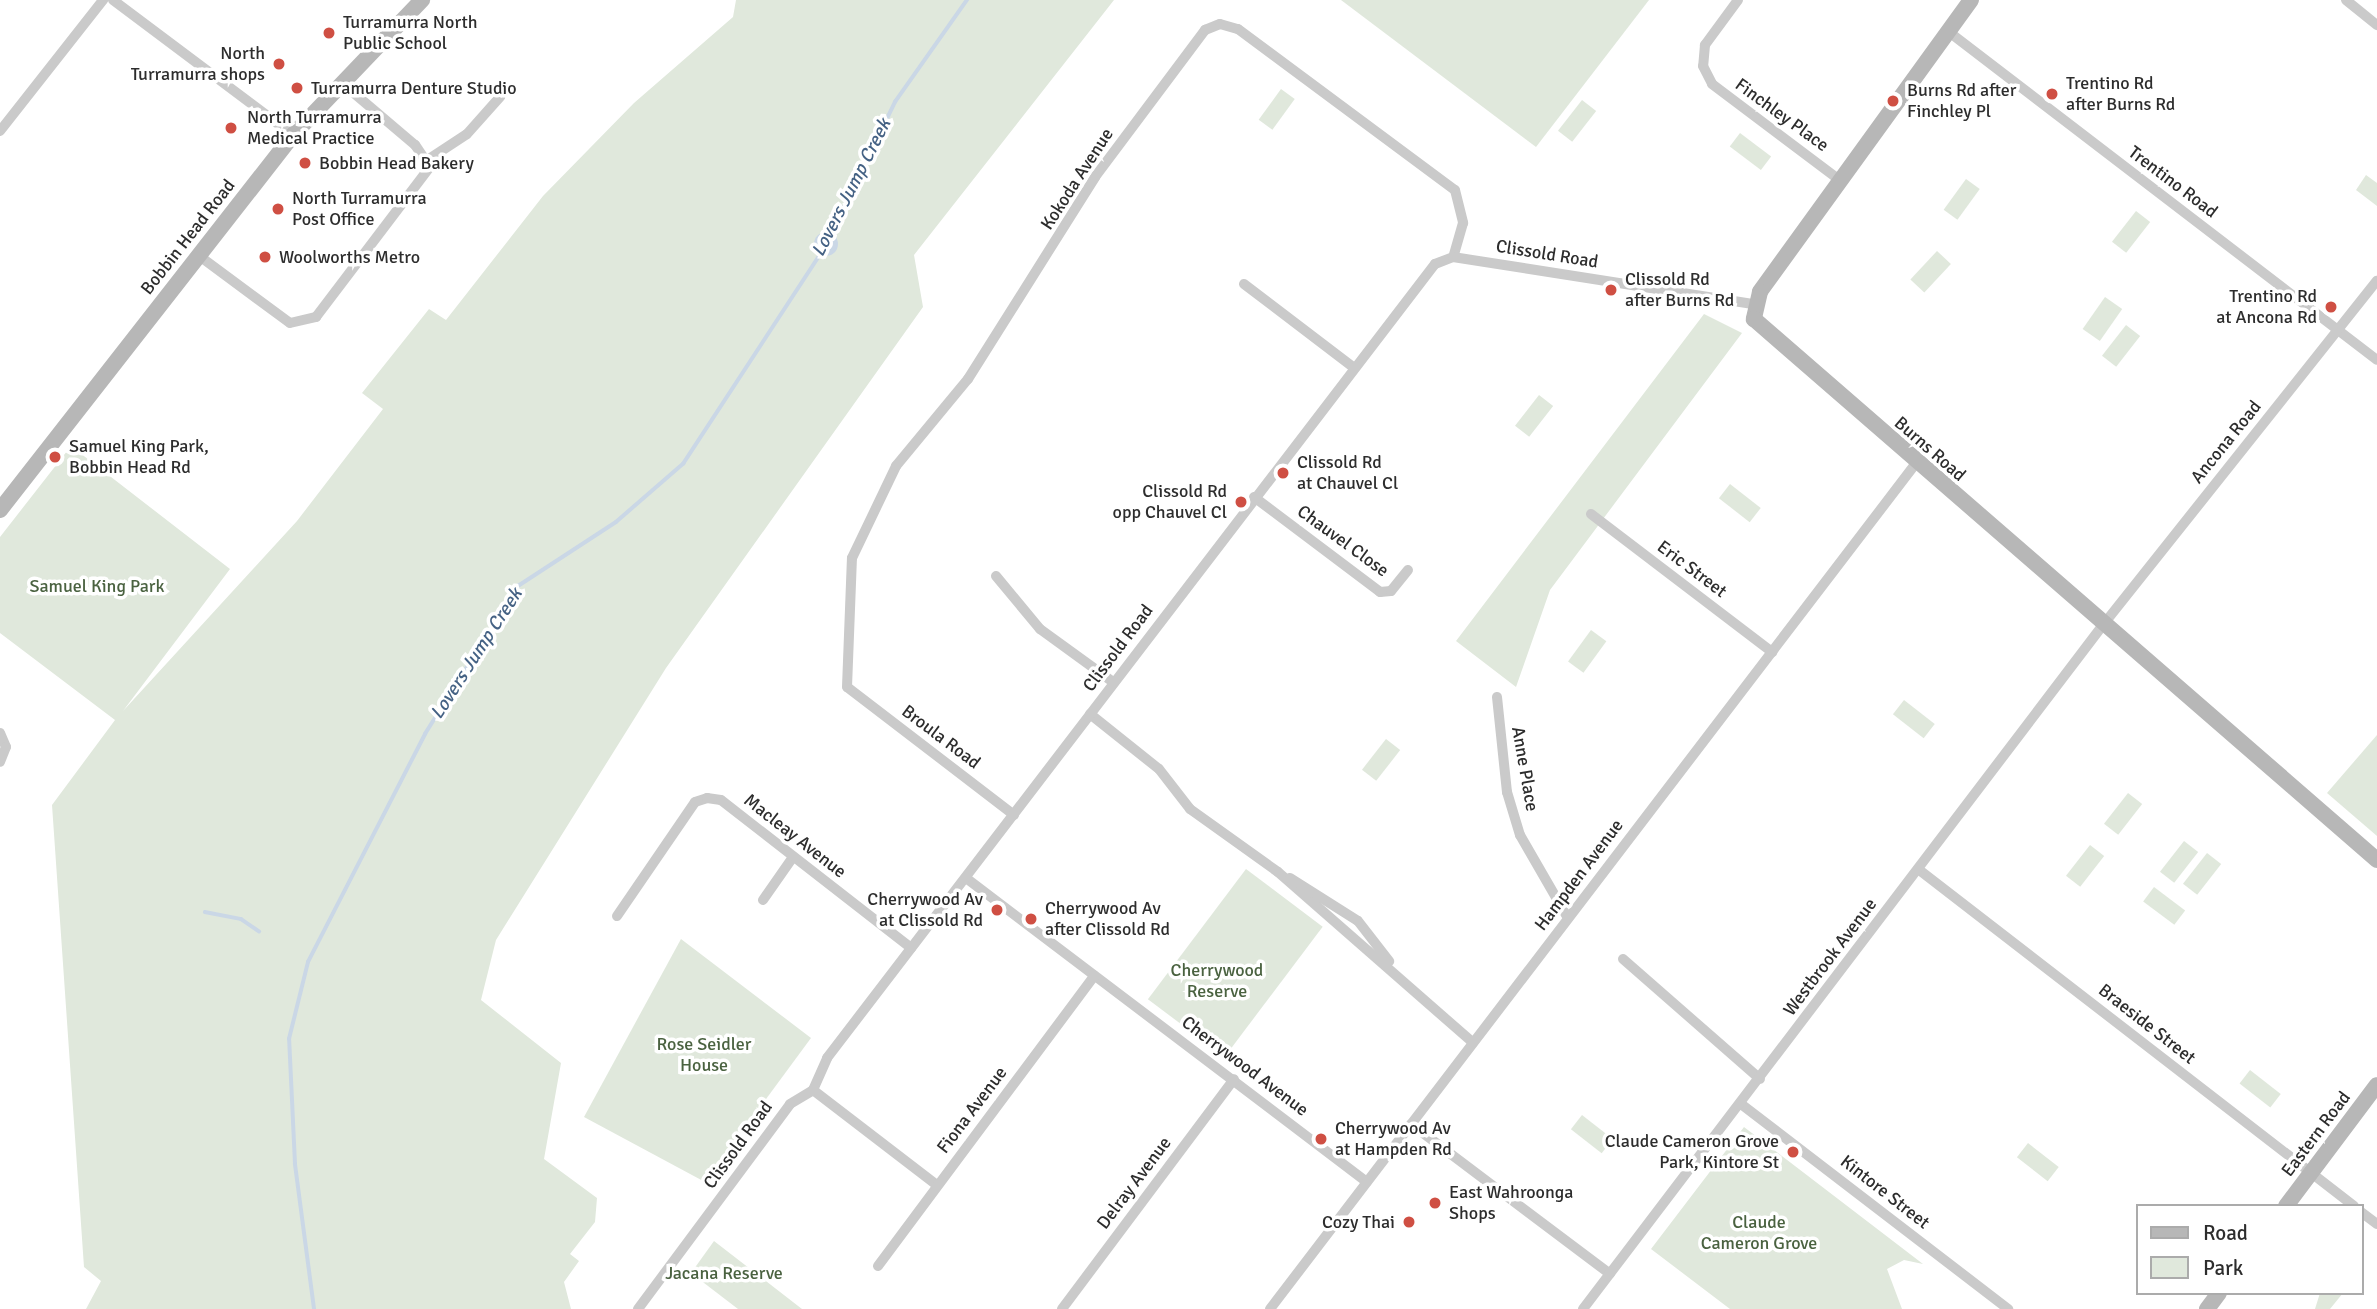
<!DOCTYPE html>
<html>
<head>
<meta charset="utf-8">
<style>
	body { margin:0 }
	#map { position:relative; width:2377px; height:1309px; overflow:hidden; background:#fff; font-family:Signika,sans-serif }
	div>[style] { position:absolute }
	.green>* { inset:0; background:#e0e8dc; transform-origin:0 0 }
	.water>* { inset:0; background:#cad7e6 }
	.round { border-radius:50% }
	.stream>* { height:3.5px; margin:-1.75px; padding:0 1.75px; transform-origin:1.75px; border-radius:1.75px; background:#cad7e6 }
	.street>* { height:10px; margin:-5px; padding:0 5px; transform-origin:5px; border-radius:5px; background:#cacaca }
	.secondary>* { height:16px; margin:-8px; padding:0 8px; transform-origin:8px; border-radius:8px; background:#b7b7b7 }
	.dots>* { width:19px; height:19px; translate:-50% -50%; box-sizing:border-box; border:4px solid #fff; border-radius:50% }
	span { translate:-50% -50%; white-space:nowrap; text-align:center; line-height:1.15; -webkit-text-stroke:7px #fff; paint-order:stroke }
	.poi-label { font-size:18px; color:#2d2d2d }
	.left { translate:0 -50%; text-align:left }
	.right { translate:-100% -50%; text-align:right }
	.street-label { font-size:18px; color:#2d2d2d }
	.park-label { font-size:18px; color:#4a6240 }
	.water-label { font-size:19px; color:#456284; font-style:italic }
	.legend { position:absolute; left:2136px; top:1204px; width:228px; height:91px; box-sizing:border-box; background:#fff; border:2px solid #ababab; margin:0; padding:9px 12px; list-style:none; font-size:21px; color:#2d2d2d }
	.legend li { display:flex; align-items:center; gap:14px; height:35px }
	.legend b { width:35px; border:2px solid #ababab }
</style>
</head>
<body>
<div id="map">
	<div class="green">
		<i style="clip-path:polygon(736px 0,1114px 0,914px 255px,923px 307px,666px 668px,496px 940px,481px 1000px,561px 1063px,544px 1159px,597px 1198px,595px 1222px,570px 1254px,579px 1261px,564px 1282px,571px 1309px,86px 1309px,101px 1281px,84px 1267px,52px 805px,115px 720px,0 633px,0 537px,71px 446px,230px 569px,123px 711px,297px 521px,383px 409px,362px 393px,429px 309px,446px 320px,543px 196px,634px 103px,733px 17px)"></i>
		<i style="clip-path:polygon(1341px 0,1649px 0,1536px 147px)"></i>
		<i style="left:1281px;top:89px;width:17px;height:38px;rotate:36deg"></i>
		<i style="left:1582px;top:100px;width:18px;height:39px;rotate:38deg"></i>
		<i style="left:1740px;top:133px;width:39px;height:17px;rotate:37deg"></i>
		<i style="clip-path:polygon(2366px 175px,2377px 183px,2377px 206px,2356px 190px)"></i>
		<i style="left:1966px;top:179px;width:17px;height:38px;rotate:36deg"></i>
		<i style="left:2136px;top:211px;width:18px;height:39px;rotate:38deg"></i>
		<i style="left:1937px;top:251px;width:19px;height:39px;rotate:43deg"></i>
		<i style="left:2105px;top:297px;width:21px;height:39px;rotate:35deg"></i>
		<i style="clip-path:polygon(1704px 314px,1742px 333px,1550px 590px,1516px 687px,1456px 641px)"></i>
		<i style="left:2126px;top:325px;width:18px;height:39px;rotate:38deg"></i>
		<i style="left:1539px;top:395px;width:18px;height:39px;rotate:38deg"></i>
		<i style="left:1730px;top:484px;width:39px;height:18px;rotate:38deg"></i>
		<i style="left:1591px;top:630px;width:19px;height:39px;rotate:36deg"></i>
		<i style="left:1904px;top:700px;width:39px;height:18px;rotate:38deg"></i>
		<i style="clip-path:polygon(2377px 735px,2377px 836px,2327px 793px)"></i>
		<i style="left:1386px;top:739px;width:18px;height:39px;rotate:38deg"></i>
		<i style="left:2128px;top:793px;width:18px;height:39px;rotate:38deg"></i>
		<i style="left:2184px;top:841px;width:18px;height:39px;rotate:38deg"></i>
		<i style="left:2090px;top:845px;width:18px;height:39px;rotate:38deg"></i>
		<i style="left:2207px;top:853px;width:18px;height:39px;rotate:38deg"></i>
		<i style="left:1246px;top:869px;width:96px;height:163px;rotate:37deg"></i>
		<i style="left:2154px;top:887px;width:39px;height:18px;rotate:37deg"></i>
		<i style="clip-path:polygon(681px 939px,811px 1038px,705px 1182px,584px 1117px)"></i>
		<i style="left:2250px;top:1070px;width:39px;height:17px;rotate:38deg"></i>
		<i style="left:1582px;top:1115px;width:39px;height:18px;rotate:38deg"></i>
		<i style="clip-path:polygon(1744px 1127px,1923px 1264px,1904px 1260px,1887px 1269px,1902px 1309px,1730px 1309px,1651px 1249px)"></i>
		<i style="left:2028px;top:1143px;width:39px;height:18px;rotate:38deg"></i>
		<i style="clip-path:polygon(714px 1241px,802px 1309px,738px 1309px,691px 1273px)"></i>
		<i style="clip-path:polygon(2320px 1293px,2343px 1293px,2330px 1309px,2315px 1309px)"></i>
	</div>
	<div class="water">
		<i class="round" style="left:814px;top:232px;width:24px;height:24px"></i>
	</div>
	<div class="stream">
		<i style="left:831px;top:234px;width:147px;rotate:-64.1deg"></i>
		<i style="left:895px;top:102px;width:125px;rotate:-54.8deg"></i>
		<i style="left:205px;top:912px;width:37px;rotate:11deg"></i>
		<i style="left:241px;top:919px;width:22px;rotate:34deg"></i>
		<i style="left:314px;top:1309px;width:146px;rotate:-97.5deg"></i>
		<i style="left:295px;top:1164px;width:125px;rotate:-92.7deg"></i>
		<i style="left:289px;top:1039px;width:79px;rotate:-76.1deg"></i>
		<i style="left:308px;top:962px;width:256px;rotate:-62.8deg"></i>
		<i style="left:425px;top:734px;width:175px;rotate:-57.9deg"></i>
		<i style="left:518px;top:586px;width:117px;rotate:-33.1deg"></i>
		<i style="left:616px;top:522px;width:89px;rotate:-40.9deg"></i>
		<i style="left:683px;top:464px;width:252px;rotate:-56.8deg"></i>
	</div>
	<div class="street">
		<i style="left:113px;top:0;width:225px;rotate:36.9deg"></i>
		<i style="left:1738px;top:0;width:56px;rotate:126.3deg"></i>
		<i style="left:1705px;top:45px;width:21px;rotate:95deg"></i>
		<i style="left:1703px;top:66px;width:20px;rotate:63deg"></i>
		<i style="left:1712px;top:84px;width:163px;rotate:37deg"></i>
		<i style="left:2346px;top:0;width:40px;rotate:39deg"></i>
		<i style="left:1949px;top:32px;width:539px;rotate:37.46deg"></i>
		<i style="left:0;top:131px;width:167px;rotate:-51.8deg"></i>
		<i style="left:429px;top:159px;width:45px;rotate:-33.3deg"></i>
		<i style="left:467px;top:134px;width:50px;rotate:-48.3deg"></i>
		<i style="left:198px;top:255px;width:114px;rotate:36.5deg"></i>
		<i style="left:290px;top:323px;width:27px;rotate:-13deg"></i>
		<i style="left:316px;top:317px;width:188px;rotate:-52.8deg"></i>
		<i style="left:430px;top:167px;width:27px;rotate:-124deg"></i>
		<i style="left:415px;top:145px;width:96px;rotate:-139.7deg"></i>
		<i style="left:1244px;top:284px;width:137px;rotate:37.3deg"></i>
		<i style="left:1254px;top:497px;width:158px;rotate:37deg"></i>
		<i style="left:1380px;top:592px;width:11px;rotate:-5deg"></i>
		<i style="left:1391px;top:591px;width:27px;rotate:-51deg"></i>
		<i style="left:1591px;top:514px;width:228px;rotate:37.3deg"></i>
		<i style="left:996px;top:576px;width:69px;rotate:50.3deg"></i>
		<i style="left:1040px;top:629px;width:90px;rotate:36deg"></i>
		<i style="left:1497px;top:697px;width:96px;rotate:84deg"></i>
		<i style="left:1507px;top:792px;width:45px;rotate:73.2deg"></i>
		<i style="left:1520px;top:835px;width:96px;rotate:60deg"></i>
		<i style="left:1090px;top:714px;width:88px;rotate:38.6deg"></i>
		<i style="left:1159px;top:769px;width:51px;rotate:52.2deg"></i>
		<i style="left:1190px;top:809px;width:108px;rotate:35.6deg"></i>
		<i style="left:1278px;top:872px;width:259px;rotate:41.2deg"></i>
		<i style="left:0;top:733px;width:15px;rotate:67deg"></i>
		<i style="left:6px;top:747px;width:16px;rotate:112deg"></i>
		<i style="left:1014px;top:815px;width:210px;rotate:-142.5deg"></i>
		<i style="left:847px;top:687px;width:129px;rotate:-87.8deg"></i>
		<i style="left:852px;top:558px;width:102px;rotate:-64.4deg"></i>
		<i style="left:896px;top:466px;width:113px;rotate:-50.4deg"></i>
		<i style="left:968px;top:379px;width:239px;rotate:-57.8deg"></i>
		<i style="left:1095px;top:177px;width:184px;rotate:-53.2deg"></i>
		<i style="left:1205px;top:30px;width:16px;rotate:-22deg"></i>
		<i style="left:1220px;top:24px;width:19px;rotate:16deg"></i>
		<i style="left:1238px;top:29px;width:270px;rotate:36.6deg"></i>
		<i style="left:1455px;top:190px;width:34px;rotate:76deg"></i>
		<i style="left:1463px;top:223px;width:35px;rotate:106deg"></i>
		<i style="left:1918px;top:869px;width:551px;rotate:37.7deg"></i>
		<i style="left:966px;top:878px;width:503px;rotate:37.17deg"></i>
		<i style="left:1290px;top:878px;width:80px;rotate:32.3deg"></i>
		<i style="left:1358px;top:921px;width:51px;rotate:52.2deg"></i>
		<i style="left:763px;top:900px;width:52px;rotate:-55.1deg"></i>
		<i style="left:617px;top:916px;width:138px;rotate:-55.6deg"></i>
		<i style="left:695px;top:802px;width:13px;rotate:-18deg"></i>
		<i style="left:707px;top:798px;width:14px;rotate:8deg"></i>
		<i style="left:721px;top:800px;width:241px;rotate:37.9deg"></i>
		<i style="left:1623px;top:959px;width:182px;rotate:41.2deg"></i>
		<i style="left:813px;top:1090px;width:156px;rotate:37.5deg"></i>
		<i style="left:1741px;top:1104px;width:337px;rotate:37.5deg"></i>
		<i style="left:1411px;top:1124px;width:249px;rotate:37deg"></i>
		<i style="left:2361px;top:1212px;width:20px;rotate:37deg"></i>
		<i style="left:878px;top:1266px;width:362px;rotate:-53.3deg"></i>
		<i style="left:638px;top:1309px;width:255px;rotate:-53.4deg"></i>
		<i style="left:790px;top:1104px;width:27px;rotate:-31deg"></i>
		<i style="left:813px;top:1090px;width:35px;rotate:-66deg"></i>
		<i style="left:827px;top:1058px;width:1000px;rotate:-52.56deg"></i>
		<i style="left:1435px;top:264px;width:19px;rotate:-21deg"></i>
		<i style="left:1453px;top:257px;width:305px;rotate:8.9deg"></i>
		<i style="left:1062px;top:1309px;width:287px;rotate:-53.2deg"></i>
		<i style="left:1270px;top:1309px;width:1064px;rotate:-52.63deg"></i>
		<i style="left:1583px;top:1309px;width:859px;rotate:-52.76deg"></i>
		<i style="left:2103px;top:625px;width:440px;rotate:-51.5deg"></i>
	</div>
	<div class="secondary">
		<i style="left:1971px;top:0;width:360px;rotate:125.9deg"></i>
		<i style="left:1760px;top:292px;width:28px;rotate:103deg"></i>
		<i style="left:1754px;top:319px;width:825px;rotate:40.97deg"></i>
		<i style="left:0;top:510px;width:476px;rotate:-52deg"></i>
		<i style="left:293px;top:135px;width:187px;rotate:-46.3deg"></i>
		<i style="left:2286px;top:1206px;width:151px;rotate:-53.1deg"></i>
		<i style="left:2207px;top:1309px;width:20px;rotate:-53deg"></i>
	</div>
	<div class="dots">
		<i style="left:329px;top:33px;background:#cf4f43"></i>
		<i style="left:279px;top:64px;background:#cf4f43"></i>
		<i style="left:297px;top:88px;background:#cf4f43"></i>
		<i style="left:2052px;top:94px;background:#cf4f43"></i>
		<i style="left:1893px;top:101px;background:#cf4f43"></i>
		<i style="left:231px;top:128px;background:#cf4f43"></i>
		<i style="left:305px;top:163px;background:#cf4f43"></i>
		<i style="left:278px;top:209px;background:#cf4f43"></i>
		<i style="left:265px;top:257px;background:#cf4f43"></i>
		<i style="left:1611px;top:290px;background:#cf4f43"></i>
		<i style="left:2331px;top:307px;background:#cf4f43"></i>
		<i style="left:55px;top:457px;background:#cf4f43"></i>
		<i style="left:1283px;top:473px;background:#cf4f43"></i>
		<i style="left:1241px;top:502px;background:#cf4f43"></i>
		<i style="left:997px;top:910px;background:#cf4f43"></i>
		<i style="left:1031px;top:919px;background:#cf4f43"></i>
		<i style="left:1321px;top:1139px;background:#cf4f43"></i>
		<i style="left:1793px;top:1152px;background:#cf4f43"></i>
		<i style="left:1435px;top:1203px;background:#cf4f43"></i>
		<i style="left:1409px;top:1222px;background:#cf4f43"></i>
	</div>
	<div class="poi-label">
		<span class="left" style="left:343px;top:33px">Turramurra North<br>Public School</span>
		<span class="right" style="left:265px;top:64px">North<br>Turramurra shops</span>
		<span class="left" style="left:2066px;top:94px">Trentino Rd<br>after Burns Rd</span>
		<span class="left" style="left:311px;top:88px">Turramurra Denture Studio</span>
		<span class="left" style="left:1907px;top:101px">Burns Rd after<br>Finchley Pl</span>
		<span class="left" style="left:247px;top:128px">North Turramurra<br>Medical Practice</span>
		<span class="left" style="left:319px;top:163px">Bobbin Head Bakery</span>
		<span class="left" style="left:292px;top:209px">North Turramurra<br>Post Office</span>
		<span class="left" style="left:279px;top:257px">Woolworths Metro</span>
		<span class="left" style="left:1625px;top:290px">Clissold Rd<br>after Burns Rd</span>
		<span class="right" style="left:2317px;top:307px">Trentino Rd<br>at Ancona Rd</span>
		<span class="left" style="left:69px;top:457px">Samuel King Park,<br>Bobbin Head Rd</span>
		<span class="left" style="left:1297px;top:473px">Clissold Rd<br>at Chauvel Cl</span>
		<span class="right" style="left:1227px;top:502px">Clissold Rd<br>opp Chauvel Cl</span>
		<span class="right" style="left:983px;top:910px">Cherrywood Av<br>at Clissold Rd</span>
		<span class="left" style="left:1045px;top:919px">Cherrywood Av<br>after Clissold Rd</span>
		<span class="left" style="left:1335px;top:1139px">Cherrywood Av<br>at Hampden Rd</span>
		<span class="right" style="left:1779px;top:1152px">Claude Cameron Grove<br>Park, Kintore St</span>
		<span class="left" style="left:1449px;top:1203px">East Wahroonga<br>Shops</span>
		<span class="right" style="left:1395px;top:1222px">Cozy Thai</span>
	</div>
	<div class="street-label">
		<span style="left:1782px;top:115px;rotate:36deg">Finchley Place</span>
		<span style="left:1077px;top:179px;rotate:-57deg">Kokoda Avenue</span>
		<span style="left:2173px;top:182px;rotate:37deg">Trentino Road</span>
		<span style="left:188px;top:237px;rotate:-52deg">Bobbin Head Road</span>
		<span style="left:1547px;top:254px;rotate:9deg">Clissold Road</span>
		<span style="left:2226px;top:442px;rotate:-51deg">Ancona Road</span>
		<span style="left:1930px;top:449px;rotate:41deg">Burns Road</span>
		<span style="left:1343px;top:541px;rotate:36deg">Chauvel Close</span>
		<span style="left:1692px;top:569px;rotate:37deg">Eric Street</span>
		<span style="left:1118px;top:648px;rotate:-53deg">Clissold Road</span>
		<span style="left:941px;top:737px;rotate:37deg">Broula Road</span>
		<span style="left:1525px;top:769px;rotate:80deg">Anne Place</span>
		<span style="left:795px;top:836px;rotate:38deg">Macleay Avenue</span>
		<span style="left:1579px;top:875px;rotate:-53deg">Hampden Avenue</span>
		<span style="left:1830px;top:957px;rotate:-53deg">Westbrook Avenue</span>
		<span style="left:2147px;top:1024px;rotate:38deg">Braeside Street</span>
		<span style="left:1245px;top:1066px;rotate:37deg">Cherrywood Avenue</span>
		<span style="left:972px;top:1110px;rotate:-53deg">Fiona Avenue</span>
		<span style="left:2316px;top:1134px;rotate:-53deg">Eastern Road</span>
		<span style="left:738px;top:1145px;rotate:-54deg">Clissold Road</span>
		<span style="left:1134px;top:1183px;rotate:-53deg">Delray Avenue</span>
		<span style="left:1885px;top:1192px;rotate:38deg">Kintore Street</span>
	</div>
	<div class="park-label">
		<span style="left:97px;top:586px">Samuel King Park</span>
		<span style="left:1217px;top:981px">Cherrywood<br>Reserve</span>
		<span style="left:704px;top:1055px">Rose Seidler<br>House</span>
		<span style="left:1759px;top:1233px">Claude<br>Cameron Grove</span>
		<span style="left:724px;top:1273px">Jacana Reserve</span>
	</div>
	<div class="water-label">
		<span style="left:852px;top:188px;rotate:-63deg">Lovers Jump Creek</span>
		<span style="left:477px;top:654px;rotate:-57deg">Lovers Jump Creek</span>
	</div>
	<ul class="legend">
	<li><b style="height:9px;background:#b7b7b7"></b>Road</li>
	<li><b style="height:19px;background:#e0e8dc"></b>Park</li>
	</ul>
</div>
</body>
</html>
